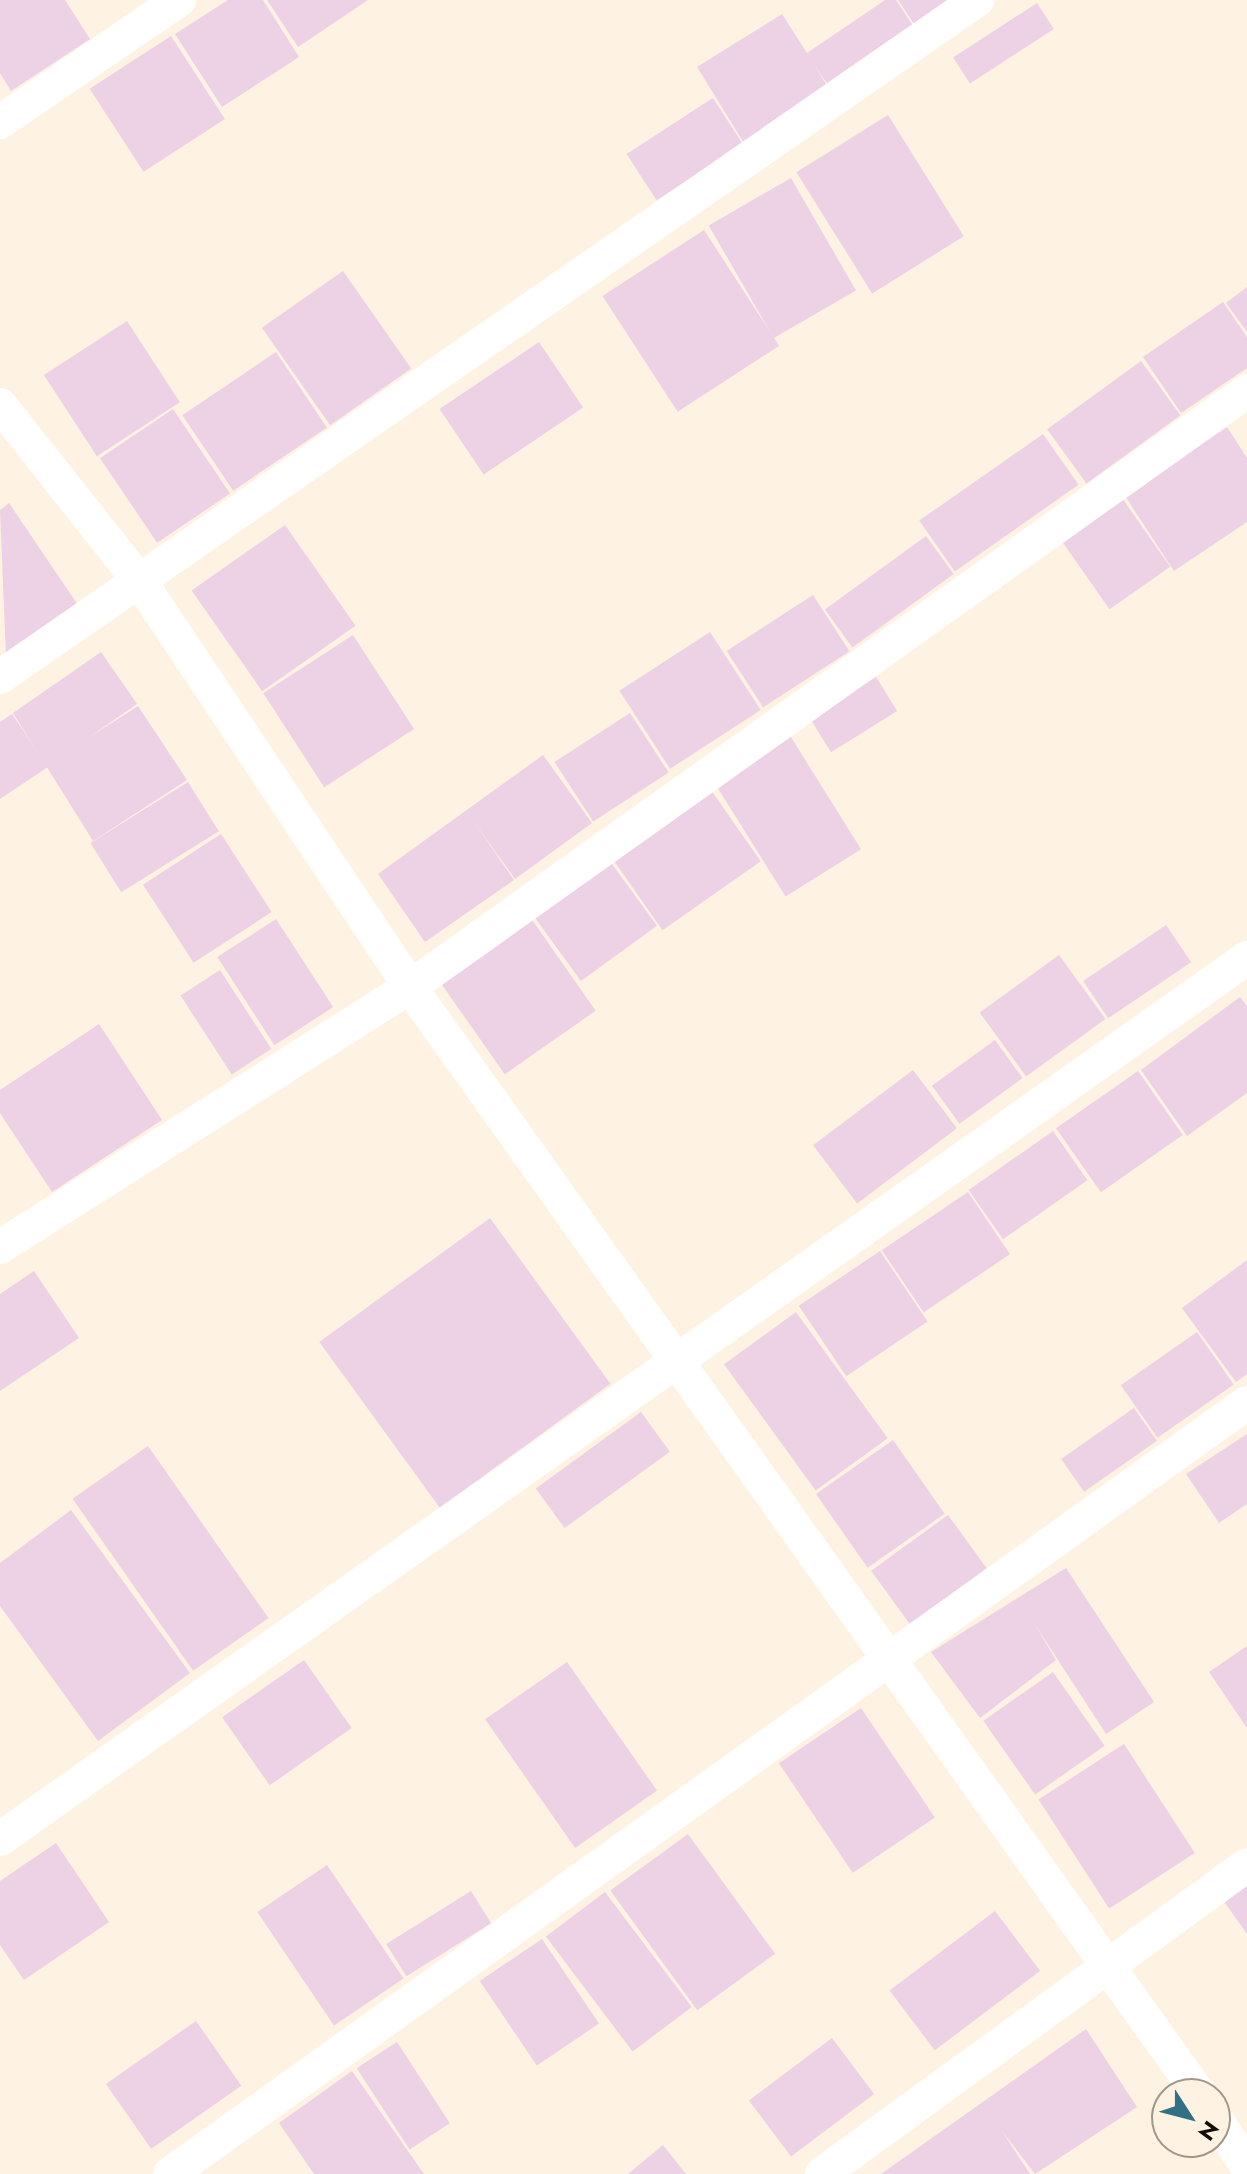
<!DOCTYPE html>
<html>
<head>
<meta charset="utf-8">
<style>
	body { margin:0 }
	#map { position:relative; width:1247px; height:2174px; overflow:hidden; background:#fef2e2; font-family:Jost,sans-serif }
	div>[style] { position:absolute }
	.building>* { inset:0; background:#edd1e5; transform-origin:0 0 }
	.minor>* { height:34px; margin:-17px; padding:0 17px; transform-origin:17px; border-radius:17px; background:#fff }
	span { translate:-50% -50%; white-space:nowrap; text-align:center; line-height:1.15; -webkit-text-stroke:7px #fef2e2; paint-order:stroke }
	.north { position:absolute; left:1151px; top:2078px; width:80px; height:80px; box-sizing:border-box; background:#fef2e2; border:2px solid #a0968a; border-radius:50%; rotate:126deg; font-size:22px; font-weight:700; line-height:32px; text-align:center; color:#130d05 }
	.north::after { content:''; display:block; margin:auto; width:28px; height:36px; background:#327086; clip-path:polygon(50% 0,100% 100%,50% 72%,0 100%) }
</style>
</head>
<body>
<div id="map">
	<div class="building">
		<i style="clip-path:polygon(0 0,65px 0,90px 39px,11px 91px,0 73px)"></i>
		<i style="clip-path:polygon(228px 0,263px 0,299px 57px,222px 107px,175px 34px)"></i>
		<i style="clip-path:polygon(267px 0,368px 0,298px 47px)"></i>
		<i style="clip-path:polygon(885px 0,896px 0,914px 27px,829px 86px,814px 65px,828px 87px,744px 143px,697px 67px,782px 14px,807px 53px)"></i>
		<i style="clip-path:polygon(898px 0,954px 0,916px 27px)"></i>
		<i style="left:1037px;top:3px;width:31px;height:100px;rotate:57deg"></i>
		<i style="left:171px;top:36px;width:99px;height:97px;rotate:57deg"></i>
		<i style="left:713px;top:98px;width:55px;height:103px;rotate:57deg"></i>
		<i style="left:888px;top:115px;width:143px;height:108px;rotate:58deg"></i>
		<i style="left:791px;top:178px;width:130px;height:95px;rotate:60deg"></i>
		<i style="left:704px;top:230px;width:138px;height:121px;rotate:57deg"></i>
		<i style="left:343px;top:271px;width:119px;height:99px;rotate:55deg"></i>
		<i style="clip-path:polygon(1247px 287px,1247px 332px,1226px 303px)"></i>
		<i style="clip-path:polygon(1223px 302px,1247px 337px,1247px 368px,1181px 413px,1143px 357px)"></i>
		<i style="left:127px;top:321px;width:97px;height:99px;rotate:57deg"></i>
		<i style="left:539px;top:342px;width:79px;height:120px;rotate:56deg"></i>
		<i style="left:276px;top:352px;width:91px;height:113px;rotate:56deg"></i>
		<i style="left:1141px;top:361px;width:67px;height:116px;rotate:54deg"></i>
		<i style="left:173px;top:409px;width:102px;height:88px;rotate:56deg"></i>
		<i style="clip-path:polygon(1227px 427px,1247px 458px,1247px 522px,1174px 571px,1125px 496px)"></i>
		<i style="left:1043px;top:434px;width:62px;height:151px;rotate:55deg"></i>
		<i style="left:1122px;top:498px;width:84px;height:74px;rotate:55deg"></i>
		<i style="clip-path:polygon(9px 503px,78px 605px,6px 657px,0 510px)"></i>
		<i style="left:285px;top:525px;width:123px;height:114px;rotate:55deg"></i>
		<i style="left:926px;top:536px;width:47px;height:125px;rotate:54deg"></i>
		<i style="left:813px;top:595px;width:67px;height:103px;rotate:57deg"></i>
		<i style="left:710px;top:632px;width:93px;height:108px;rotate:57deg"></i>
		<i style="left:353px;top:635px;width:112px;height:107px;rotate:57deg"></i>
		<i style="clip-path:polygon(101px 652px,137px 704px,88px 738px,138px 706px,187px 780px,93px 841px,13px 713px)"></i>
		<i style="left:876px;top:677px;width:40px;height:78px;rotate:58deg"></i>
		<i style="left:630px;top:713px;width:71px;height:90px;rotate:57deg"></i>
		<i style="clip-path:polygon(12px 714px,48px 767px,0 799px,0 722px)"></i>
		<i style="left:789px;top:734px;width:136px;height:89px;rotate:58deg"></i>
		<i style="clip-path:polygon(543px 755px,592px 823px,515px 879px,474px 822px,514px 880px,425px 942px,378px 874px)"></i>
		<i style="left:188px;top:782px;width:58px;height:115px;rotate:58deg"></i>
		<i style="left:708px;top:786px;width:92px;height:120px;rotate:55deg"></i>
		<i style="left:221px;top:834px;width:93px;height:93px;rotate:57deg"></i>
		<i style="left:607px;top:857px;width:85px;height:94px;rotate:54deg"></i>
		<i style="left:528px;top:914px;width:118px;height:111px;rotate:55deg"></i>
		<i style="left:276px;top:919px;width:105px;height:70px;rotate:57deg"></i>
		<i style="left:1166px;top:925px;width:45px;height:100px;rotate:56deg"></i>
		<i style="left:1059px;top:955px;width:79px;height:98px;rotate:54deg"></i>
		<i style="left:220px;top:970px;width:94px;height:47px;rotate:57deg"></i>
		<i style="clip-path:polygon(1240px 997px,1247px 1006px,1247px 1093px,1187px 1136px,1141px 1070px)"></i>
		<i style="clip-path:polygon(99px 1024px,162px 1120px,52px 1192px,0 1113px,0 1090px)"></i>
		<i style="left:995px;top:1040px;width:47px;height:78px;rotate:54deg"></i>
		<i style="left:913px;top:1070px;width:73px;height:125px;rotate:53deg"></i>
		<i style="left:1138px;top:1071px;width:78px;height:100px;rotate:55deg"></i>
		<i style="left:1053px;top:1131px;width:60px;height:103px;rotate:55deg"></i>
		<i style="left:968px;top:1192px;width:75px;height:104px;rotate:56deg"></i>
		<i style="left:490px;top:1218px;width:205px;height:211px;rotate:54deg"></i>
		<i style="left:880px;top:1251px;width:85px;height:98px;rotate:56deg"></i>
		<i style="clip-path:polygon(1247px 1260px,1247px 1374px,1236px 1382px,1182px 1308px)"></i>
		<i style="clip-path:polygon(34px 1271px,79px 1338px,0 1391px,0 1294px)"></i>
		<i style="left:796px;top:1312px;width:156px;height:89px;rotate:54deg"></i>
		<i style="left:1197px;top:1332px;width:64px;height:93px;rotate:55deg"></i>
		<i style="left:1134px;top:1408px;width:40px;height:89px;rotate:55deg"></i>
		<i style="left:641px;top:1412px;width:49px;height:130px;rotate:54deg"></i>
		<i style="clip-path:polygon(1247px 1434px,1247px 1504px,1219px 1523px,1186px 1474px)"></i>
		<i style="left:893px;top:1440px;width:90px;height:94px;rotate:55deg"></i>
		<i style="left:148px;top:1446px;width:210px;height:92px;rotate:55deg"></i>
		<i style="clip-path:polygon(71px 1510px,190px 1673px,98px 1741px,0 1606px,0 1563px)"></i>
		<i style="left:948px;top:1515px;width:72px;height:95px;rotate:54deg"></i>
		<i style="clip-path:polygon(1066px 1568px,1154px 1702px,1106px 1734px,1034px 1623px,1056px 1660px,980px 1718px,931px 1652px)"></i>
		<i style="clip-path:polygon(1247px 1646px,1247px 1728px,1209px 1672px)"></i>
		<i style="left:304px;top:1660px;width:83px;height:100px;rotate:55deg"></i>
		<i style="left:567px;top:1662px;width:157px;height:100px;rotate:55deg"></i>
		<i style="left:1053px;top:1672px;width:90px;height:85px;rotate:55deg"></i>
		<i style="left:861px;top:1708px;width:132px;height:99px;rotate:56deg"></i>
		<i style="left:1124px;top:1744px;width:130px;height:102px;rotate:57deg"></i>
		<i style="left:688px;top:1834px;width:148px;height:96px;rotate:54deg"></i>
		<i style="clip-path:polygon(56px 1843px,109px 1922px,24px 1980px,0 1945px,0 1881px)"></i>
		<i style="left:327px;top:1865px;width:137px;height:84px;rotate:56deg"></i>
		<i style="clip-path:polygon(1247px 1884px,1247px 1934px,1223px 1900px)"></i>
		<i style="left:471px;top:1891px;width:38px;height:100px;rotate:58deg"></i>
		<i style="left:605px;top:1892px;width:144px;height:74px;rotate:53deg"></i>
		<i style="left:995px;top:1911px;width:75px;height:132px;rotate:53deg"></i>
		<i style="left:542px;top:1939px;width:102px;height:75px;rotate:56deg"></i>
		<i style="left:196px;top:2021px;width:79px;height:110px;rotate:55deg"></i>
		<i style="clip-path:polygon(1086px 2029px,1137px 2107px,1035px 2174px,1002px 2131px,1030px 2174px,881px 2174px)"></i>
		<i style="left:832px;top:2038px;width:70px;height:104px;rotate:53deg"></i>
		<i style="left:397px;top:2042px;width:97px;height:48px;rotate:57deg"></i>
		<i style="clip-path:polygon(352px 2071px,424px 2174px,314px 2174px,279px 2123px)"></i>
		<i style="clip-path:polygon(663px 2145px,686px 2174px,628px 2174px)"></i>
	</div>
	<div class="minor">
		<i style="left:0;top:122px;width:217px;rotate:-34.3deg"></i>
		<i style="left:0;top:405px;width:227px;rotate:51.6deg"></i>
		<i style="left:141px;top:583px;width:485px;rotate:56.3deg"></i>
		<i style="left:410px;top:987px;width:1359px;rotate:54.52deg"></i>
		<i style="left:0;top:677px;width:1189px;rotate:-34.72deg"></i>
		<i style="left:0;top:1247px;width:485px;rotate:-32.4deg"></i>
		<i style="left:410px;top:987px;width:1028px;rotate:-35.45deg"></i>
		<i style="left:0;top:1839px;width:1527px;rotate:-35.24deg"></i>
		<i style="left:1215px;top:2118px;width:58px;rotate:56.3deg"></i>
		<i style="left:170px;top:2174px;width:1325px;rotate:-35.6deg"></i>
		<i style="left:822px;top:2174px;width:525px;rotate:-36.02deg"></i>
	</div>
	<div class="north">N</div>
</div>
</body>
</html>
